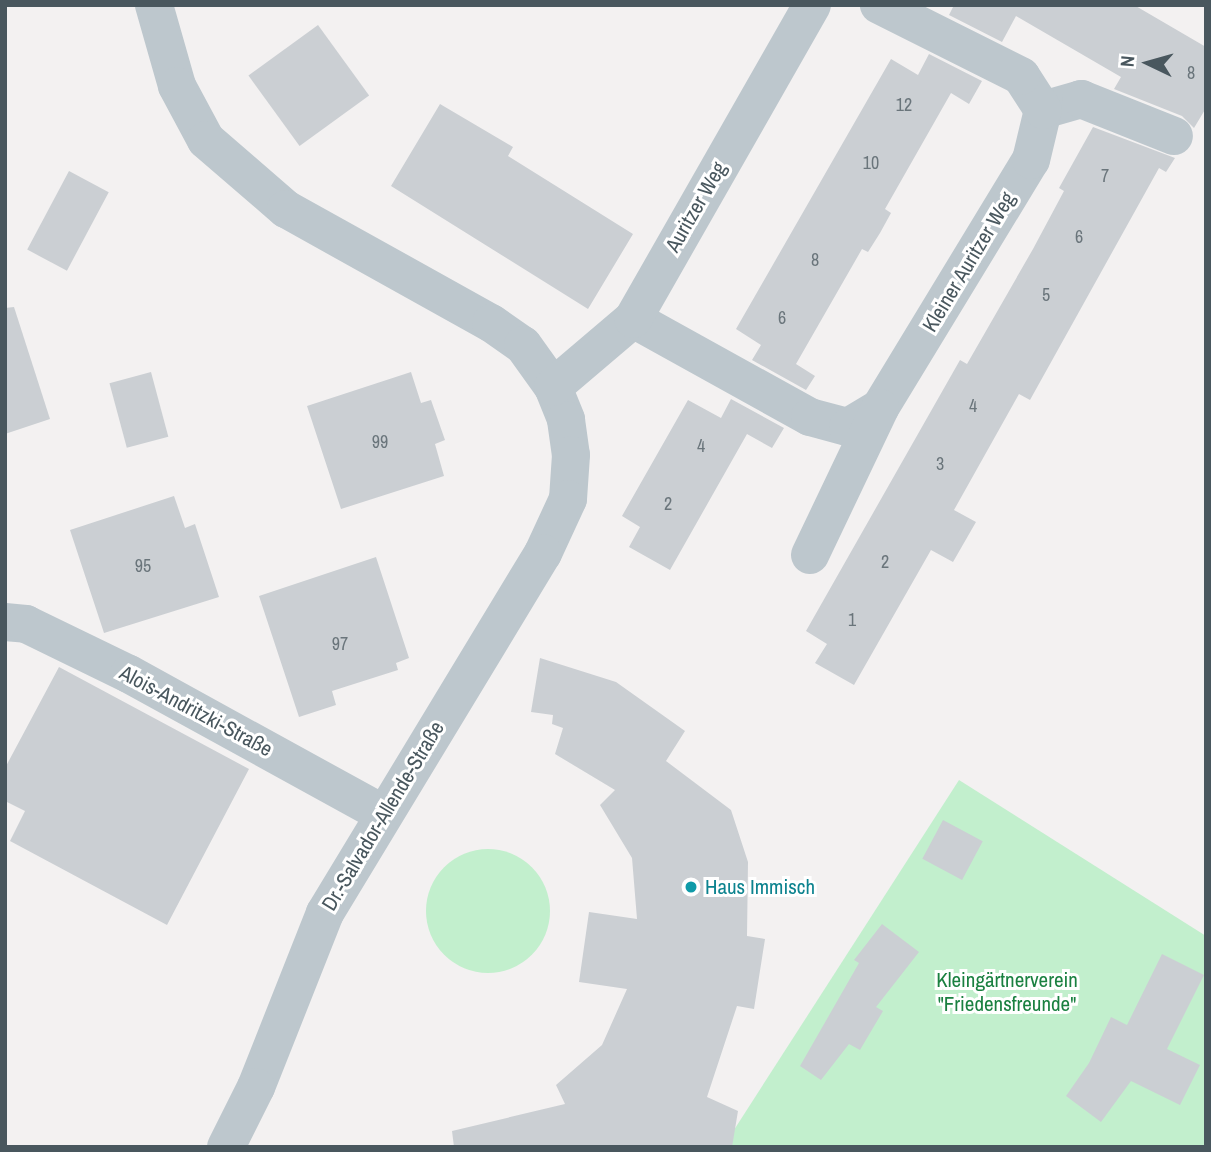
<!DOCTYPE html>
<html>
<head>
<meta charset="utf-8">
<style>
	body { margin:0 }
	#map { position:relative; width:1211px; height:1152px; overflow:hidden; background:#f3f1f1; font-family:"Archivo Narrow",sans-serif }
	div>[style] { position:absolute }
	.green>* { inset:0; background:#c2efcd }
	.round { border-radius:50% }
	.building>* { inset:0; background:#cbcfd3; transform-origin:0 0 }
	.minor>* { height:38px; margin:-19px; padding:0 19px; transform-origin:19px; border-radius:19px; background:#bdc7cd }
	.dots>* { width:19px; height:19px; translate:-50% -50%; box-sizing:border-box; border:4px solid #fff; border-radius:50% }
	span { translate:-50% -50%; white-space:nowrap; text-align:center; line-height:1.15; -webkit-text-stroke:6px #fff; paint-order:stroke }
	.number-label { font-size:18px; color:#6a757b }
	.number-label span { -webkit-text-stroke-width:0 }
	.street-label { font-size:21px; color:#49575e }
	.culture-label { font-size:21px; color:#0d838f }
	.left { translate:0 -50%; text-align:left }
	.park-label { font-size:21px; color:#1a8040 }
	.frame { position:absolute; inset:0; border:7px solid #49575e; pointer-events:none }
	.north { position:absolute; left:1113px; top:28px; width:70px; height:70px; -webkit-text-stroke:5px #fff; paint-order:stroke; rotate:275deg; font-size:19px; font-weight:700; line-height:28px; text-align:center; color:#49575e }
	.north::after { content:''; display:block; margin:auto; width:24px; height:32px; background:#49575e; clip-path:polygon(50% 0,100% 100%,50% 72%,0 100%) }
</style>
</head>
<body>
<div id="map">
	<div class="green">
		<i style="clip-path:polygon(959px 780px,1206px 936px,1206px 1147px,723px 1147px)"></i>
		<i class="round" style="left:426px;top:849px;width:124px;height:124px"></i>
	</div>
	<div class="building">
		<i style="clip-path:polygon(954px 5px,1134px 5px,1206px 47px,1206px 108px,1194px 128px,1182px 116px,1114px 89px,1121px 77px,1016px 16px,1002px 42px,949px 15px)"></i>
		<i style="left:318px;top:25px;width:87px;height:86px;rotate:54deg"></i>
		<i style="clip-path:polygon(929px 54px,982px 81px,969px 104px,951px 93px,885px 209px,891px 213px,880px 233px,868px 252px,862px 249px,796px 364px,815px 376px,806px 390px,752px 360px,761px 345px,736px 329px,891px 59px,918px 75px)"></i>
		<i style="clip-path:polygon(440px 104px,513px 147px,508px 156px,633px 234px,588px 309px,391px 186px)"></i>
		<i style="clip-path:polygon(1093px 127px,1175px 158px,1166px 172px,1159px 168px,1030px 400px,1019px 394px,954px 510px,976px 522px,953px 562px,931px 550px,854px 685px,815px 663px,827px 644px,806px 631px,960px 360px,967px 364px,1033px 249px,1064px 191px,1059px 188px)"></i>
		<i style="left:69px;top:171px;width:45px;height:89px;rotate:28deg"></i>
		<i style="clip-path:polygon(14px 307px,50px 419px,5px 434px,5px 308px)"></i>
		<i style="left:151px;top:372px;width:67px;height:43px;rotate:75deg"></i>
		<i style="clip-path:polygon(411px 372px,421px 403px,431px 400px,445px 440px,435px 444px,444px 476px,341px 509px,307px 406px)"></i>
		<i style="clip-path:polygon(731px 399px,784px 428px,772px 448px,747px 434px,670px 570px,629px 547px,640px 527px,622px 516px,688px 400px,721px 418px)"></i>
		<i style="clip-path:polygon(174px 496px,185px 528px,195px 524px,219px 597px,104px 633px,70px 530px)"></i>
		<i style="clip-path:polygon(376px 557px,409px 658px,396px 663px,398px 670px,332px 691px,336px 705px,299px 717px,259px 596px)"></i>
		<i style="clip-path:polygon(540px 658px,616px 682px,685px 731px,666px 761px,731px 810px,748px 862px,747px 936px,765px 939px,754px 1009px,737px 1006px,707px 1097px,738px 1111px,732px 1147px,454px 1147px,452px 1131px,565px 1104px,556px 1085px,602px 1045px,627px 989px,579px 982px,589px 912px,637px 919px,632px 858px,600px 805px,615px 790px,555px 754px,563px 728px,552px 724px,553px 715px,531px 712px)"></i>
		<i style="clip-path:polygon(59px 667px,249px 769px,167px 925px,10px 841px,25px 811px,5px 801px,5px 768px)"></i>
		<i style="left:943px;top:820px;width:45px;height:44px;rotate:28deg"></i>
		<i style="clip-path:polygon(882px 924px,919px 952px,876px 1007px,883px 1011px,860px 1050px,849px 1044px,821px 1080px,800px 1066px,859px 963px,854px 960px)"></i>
		<i style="clip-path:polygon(1162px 954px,1204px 975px,1167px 1049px,1200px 1065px,1180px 1105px,1131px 1081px,1101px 1122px,1066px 1096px,1089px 1063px,1111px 1017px,1127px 1025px)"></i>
	</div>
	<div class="minor">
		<i style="left:154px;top:5px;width:84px;rotate:74.1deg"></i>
		<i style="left:177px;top:86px;width:61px;rotate:61.8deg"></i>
		<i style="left:206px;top:140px;width:106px;rotate:40.8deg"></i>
		<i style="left:286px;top:209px;width:235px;rotate:29.1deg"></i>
		<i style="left:491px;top:323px;width:39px;rotate:35deg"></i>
		<i style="left:523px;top:345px;width:52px;rotate:54.5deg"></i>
		<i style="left:553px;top:387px;width:35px;rotate:68deg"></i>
		<i style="left:566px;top:420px;width:35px;rotate:82deg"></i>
		<i style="left:571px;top:455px;width:44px;rotate:93.9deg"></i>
		<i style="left:568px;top:499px;width:60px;rotate:114.8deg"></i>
		<i style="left:543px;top:553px;width:421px;rotate:121.2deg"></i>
		<i style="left:325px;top:913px;width:187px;rotate:111.6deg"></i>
		<i style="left:256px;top:1087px;width:67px;rotate:116.6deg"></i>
		<i style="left:1043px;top:110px;width:40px;rotate:-16deg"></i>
		<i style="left:1081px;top:99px;width:100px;rotate:21.7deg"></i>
		<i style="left:633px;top:319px;width:202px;rotate:29deg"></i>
		<i style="left:810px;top:417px;width:39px;rotate:15deg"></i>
		<i style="left:848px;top:427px;width:37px;rotate:-31deg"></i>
		<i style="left:880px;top:408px;width:290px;rotate:-58.7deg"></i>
		<i style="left:1031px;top:160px;width:51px;rotate:-76.5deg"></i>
		<i style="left:1043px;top:110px;width:40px;rotate:-122.9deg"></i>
		<i style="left:1021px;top:76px;width:159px;rotate:-153.4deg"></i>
		<i style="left:553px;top:387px;width:105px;rotate:-40.4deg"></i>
		<i style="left:633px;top:319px;width:361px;rotate:-60.3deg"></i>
		<i style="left:810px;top:555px;width:163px;rotate:-64.5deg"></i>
		<i style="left:5px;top:622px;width:21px;rotate:5deg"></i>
		<i style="left:26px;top:624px;width:114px;rotate:25.9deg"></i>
		<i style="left:129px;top:674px;width:289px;rotate:28.8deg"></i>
	</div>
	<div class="dots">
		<i style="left:691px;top:887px;background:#0f9aa8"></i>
	</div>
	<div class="number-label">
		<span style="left:1191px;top:73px">8</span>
		<span style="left:904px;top:105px">12</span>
		<span style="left:871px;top:163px">10</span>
		<span style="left:1105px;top:176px">7</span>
		<span style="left:1079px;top:237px">6</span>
		<span style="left:815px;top:260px">8</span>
		<span style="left:1046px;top:295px">5</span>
		<span style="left:782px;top:318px">6</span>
		<span style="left:973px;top:406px">4</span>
		<span style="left:380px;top:442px">99</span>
		<span style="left:701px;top:446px">4</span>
		<span style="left:940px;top:464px">3</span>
		<span style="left:668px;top:504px">2</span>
		<span style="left:885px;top:562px">2</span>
		<span style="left:143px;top:566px">95</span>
		<span style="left:852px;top:620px">1</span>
		<span style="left:340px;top:644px">97</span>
	</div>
	<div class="street-label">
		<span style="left:696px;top:207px;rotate:-60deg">Auritzer Weg</span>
		<span style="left:969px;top:262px;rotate:-59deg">Kleiner Auritzer Weg</span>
		<span style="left:196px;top:711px;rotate:28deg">Alois-Andritzki-Straße</span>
		<span style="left:383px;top:816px;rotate:-59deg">Dr.-Salvador-Allende-Straße</span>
	</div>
	<div class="culture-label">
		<span class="left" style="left:705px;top:887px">Haus Immisch</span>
	</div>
	<div class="park-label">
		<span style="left:1007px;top:992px">Kleingärtnerverein<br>"Friedensfreunde"</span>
	</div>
	<div class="frame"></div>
	<div class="north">N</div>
</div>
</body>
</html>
